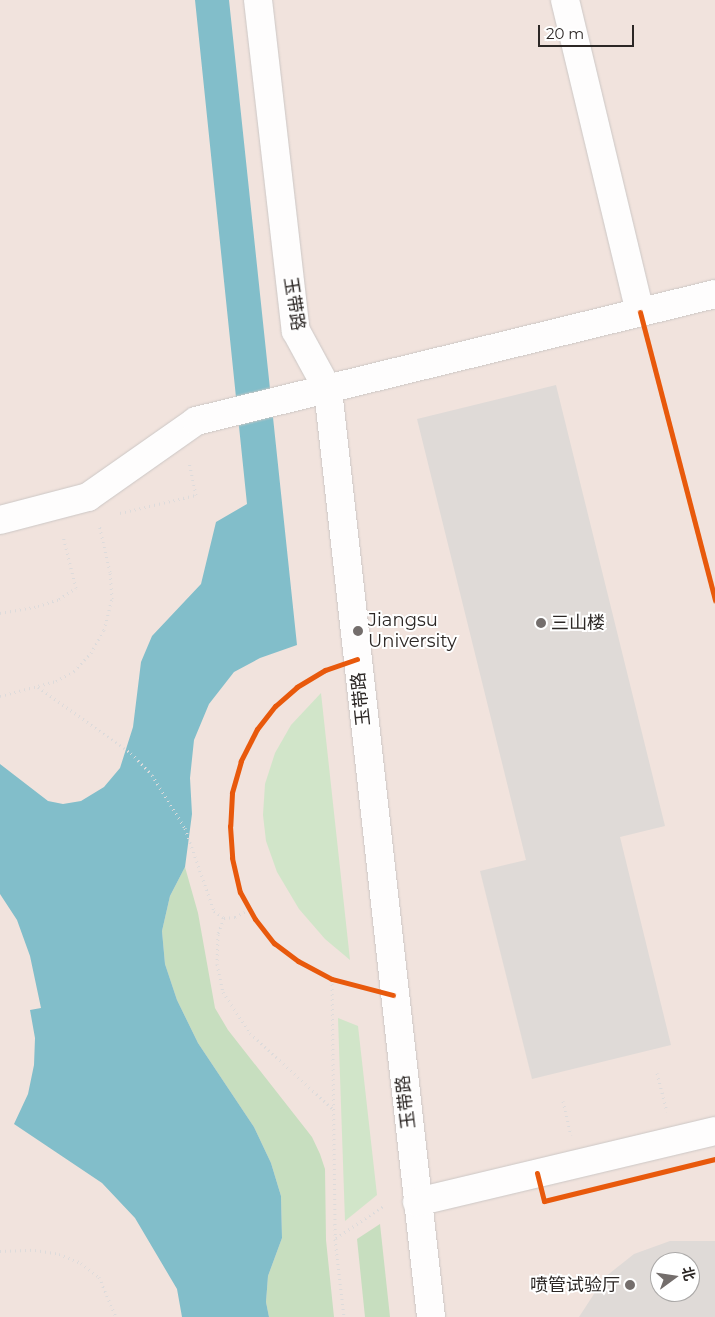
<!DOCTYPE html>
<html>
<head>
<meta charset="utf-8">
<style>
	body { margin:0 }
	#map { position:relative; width:715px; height:1317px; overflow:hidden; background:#faf3f0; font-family:Montserrat,"Noto Sans SC",sans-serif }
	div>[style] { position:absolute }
	.built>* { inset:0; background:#f1e3dd }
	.green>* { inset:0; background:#d1e5c9 }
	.forest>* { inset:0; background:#c7debf }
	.water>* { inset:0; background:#82beca }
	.building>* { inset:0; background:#dfdad7 }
	.path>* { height:3px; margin-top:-1.5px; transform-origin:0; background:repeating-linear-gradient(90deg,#dddbdb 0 1px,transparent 0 5px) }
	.roads { filter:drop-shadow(0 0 1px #ccc7c5) drop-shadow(0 0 1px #ccc7c5) }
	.minor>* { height:28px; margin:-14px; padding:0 14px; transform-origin:14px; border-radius:14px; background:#fefdfd }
	.cycleway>* { height:5px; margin:-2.5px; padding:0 2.5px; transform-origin:2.5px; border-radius:2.5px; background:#e8590c }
	.dots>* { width:14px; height:14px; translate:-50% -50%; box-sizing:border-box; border:2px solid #fff; border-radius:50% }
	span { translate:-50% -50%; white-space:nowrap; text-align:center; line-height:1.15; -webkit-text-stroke:4px #fff; paint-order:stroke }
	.street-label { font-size:18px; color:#2c2725 }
	.poi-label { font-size:18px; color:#2c2725 }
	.left { translate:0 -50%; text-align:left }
	.right { translate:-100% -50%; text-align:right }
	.north { position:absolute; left:650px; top:1252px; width:50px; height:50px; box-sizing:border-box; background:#fff; border:1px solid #aba9a8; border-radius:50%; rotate:76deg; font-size:14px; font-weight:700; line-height:20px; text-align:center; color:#2c2725 }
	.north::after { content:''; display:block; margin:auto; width:18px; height:22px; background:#746e6c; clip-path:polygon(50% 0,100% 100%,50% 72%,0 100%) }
	.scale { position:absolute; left:538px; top:25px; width:96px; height:22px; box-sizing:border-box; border:2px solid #2c2725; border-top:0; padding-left:6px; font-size:15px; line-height:18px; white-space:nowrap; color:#2c2725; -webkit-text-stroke:4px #fff; paint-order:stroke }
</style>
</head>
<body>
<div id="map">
	<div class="built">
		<i style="clip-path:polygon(evenodd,0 0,715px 0,715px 1317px,0 1317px,0 0,660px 1262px,690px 1262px,690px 1292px,660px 1292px,660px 1262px)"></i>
	</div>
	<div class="green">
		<i style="clip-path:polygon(321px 693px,350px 960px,325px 939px,299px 909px,277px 872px,266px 841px,263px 815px,265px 784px,275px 753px,291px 725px)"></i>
		<i style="clip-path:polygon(338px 1018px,358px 1026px,377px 1195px,345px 1221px)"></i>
	</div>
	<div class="forest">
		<i style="clip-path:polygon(185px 867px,198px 913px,215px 1008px,228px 1030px,312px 1137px,320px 1154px,325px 1169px,326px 1240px,334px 1317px,269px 1317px,266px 1302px,268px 1276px,282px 1238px,281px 1196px,271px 1163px,254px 1127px,198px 1043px,177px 1000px,165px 964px,162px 931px,170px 896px)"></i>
		<i style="clip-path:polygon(380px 1224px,390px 1317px,365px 1317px,357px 1239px)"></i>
	</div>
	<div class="water">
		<i style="clip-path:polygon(195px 0,229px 0,297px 645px,260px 658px,234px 672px,209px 704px,194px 740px,190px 778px,192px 814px,185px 867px,170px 896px,162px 931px,165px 964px,177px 1000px,198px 1043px,254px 1127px,271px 1163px,281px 1196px,282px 1238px,268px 1276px,266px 1302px,269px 1317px,182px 1317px,177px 1289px,135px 1218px,102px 1183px,14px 1124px,28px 1094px,34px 1065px,35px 1038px,30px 1010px,41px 1008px,30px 956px,17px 920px,0 894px,0 764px,48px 801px,63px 804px,81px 801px,104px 787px,120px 768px,133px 727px,141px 662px,152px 636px,201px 584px,216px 522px,247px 504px)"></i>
	</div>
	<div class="building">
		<i style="clip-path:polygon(556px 385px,665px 826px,620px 837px,671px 1045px,532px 1079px,480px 871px,526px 860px,417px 419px)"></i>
		<i style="clip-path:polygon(evenodd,670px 1241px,715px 1241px,715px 1317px,579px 1317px,605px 1277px,634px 1254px,670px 1241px,660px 1262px,690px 1262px,690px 1292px,660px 1292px,660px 1262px)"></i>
	</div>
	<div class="path">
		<i style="left:120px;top:513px;width:78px;rotate:-13.3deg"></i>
		<i style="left:196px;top:495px;width:33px;rotate:-102deg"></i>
		<i style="left:0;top:613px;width:39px;rotate:-10deg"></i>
		<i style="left:38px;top:606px;width:22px;rotate:-18deg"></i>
		<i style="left:59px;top:599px;width:20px;rotate:-33deg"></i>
		<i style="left:76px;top:588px;width:54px;rotate:-104deg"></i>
		<i style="left:38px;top:687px;width:114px;rotate:35.4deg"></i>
		<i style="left:131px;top:753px;width:30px;rotate:46deg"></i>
		<i style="left:152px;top:775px;width:62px;rotate:58.1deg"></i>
		<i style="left:185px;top:828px;width:88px;rotate:70.7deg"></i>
		<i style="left:214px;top:911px;width:12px;rotate:35deg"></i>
		<i style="left:224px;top:918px;width:11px;rotate:-5deg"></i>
		<i style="left:235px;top:917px;width:17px;rotate:-28deg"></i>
		<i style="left:0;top:696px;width:58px;rotate:-15deg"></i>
		<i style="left:56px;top:681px;width:21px;rotate:-29deg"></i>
		<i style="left:74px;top:671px;width:25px;rotate:-47deg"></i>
		<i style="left:91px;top:653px;width:26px;rotate:-61deg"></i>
		<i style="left:104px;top:630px;width:32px;rotate:-76deg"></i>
		<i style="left:112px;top:599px;width:27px;rotate:-94deg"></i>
		<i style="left:110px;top:572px;width:49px;rotate:-102.9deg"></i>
		<i style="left:224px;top:918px;width:17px;rotate:111deg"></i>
		<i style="left:218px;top:934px;width:30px;rotate:92deg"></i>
		<i style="left:217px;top:964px;width:29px;rotate:78deg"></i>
		<i style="left:223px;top:992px;width:49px;rotate:56.6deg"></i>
		<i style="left:250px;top:1033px;width:113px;rotate:42.5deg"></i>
		<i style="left:332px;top:979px;width:260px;rotate:89.3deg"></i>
		<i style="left:335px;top:1239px;width:79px;rotate:83.4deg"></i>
		<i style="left:657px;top:1073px;width:40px;rotate:75.6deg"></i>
		<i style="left:563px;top:1101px;width:35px;rotate:77deg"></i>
		<i style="left:336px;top:1238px;width:59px;rotate:-34deg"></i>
		<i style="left:0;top:1251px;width:35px;rotate:-2deg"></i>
		<i style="left:35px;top:1250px;width:24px;rotate:9deg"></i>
		<i style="left:59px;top:1254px;width:24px;rotate:22deg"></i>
		<i style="left:81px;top:1263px;width:23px;rotate:38deg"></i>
		<i style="left:99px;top:1277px;width:43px;rotate:67deg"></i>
	</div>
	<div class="roads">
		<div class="minor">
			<i style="left:258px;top:0;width:333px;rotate:83.5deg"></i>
			<i style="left:296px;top:331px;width:67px;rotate:61.5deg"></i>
			<i style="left:328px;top:390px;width:933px;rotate:83.66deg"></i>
			<i style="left:565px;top:0;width:321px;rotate:76.5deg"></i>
			<i style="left:0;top:520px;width:91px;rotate:-14.6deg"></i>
			<i style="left:88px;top:497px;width:132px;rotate:-35.1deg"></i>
			<i style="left:196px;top:421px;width:534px;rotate:-13.75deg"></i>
			<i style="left:417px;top:1202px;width:306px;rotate:-13.4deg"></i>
		</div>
	</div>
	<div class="cycleway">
		<i style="left:640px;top:312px;width:298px;rotate:75.4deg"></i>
		<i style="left:357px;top:659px;width:34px;rotate:161deg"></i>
		<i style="left:325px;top:670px;width:33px;rotate:149deg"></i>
		<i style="left:297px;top:687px;width:29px;rotate:139deg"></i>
		<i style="left:275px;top:706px;width:29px;rotate:128deg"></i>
		<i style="left:257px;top:729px;width:36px;rotate:117deg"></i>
		<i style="left:241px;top:761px;width:33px;rotate:106deg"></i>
		<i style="left:232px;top:793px;width:33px;rotate:93deg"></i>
		<i style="left:230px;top:826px;width:32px;rotate:86deg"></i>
		<i style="left:232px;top:858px;width:35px;rotate:77deg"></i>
		<i style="left:240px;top:892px;width:31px;rotate:61deg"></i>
		<i style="left:255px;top:919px;width:31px;rotate:52deg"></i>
		<i style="left:274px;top:943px;width:30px;rotate:37deg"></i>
		<i style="left:298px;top:961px;width:38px;rotate:28deg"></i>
		<i style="left:332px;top:979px;width:63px;rotate:14.7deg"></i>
		<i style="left:537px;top:1173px;width:29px;rotate:76deg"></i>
		<i style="left:544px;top:1201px;width:176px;rotate:-13.8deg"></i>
	</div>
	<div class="dots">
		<i style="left:541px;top:623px;background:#746e6c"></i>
		<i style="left:358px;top:631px;background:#746e6c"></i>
		<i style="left:630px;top:1285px;background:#746e6c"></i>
	</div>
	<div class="street-label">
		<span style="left:294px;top:304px;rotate:81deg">玉带路</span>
		<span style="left:361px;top:699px;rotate:-96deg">玉带路</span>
		<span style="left:406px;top:1102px;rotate:-97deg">玉带路</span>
	</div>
	<div class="poi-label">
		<span class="left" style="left:368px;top:631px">Jiangsu<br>University</span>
		<span class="left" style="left:551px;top:623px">三山楼</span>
		<span class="right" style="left:620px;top:1285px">喷管试验厅</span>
	</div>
	<div class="north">北</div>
	<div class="scale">20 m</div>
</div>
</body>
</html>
